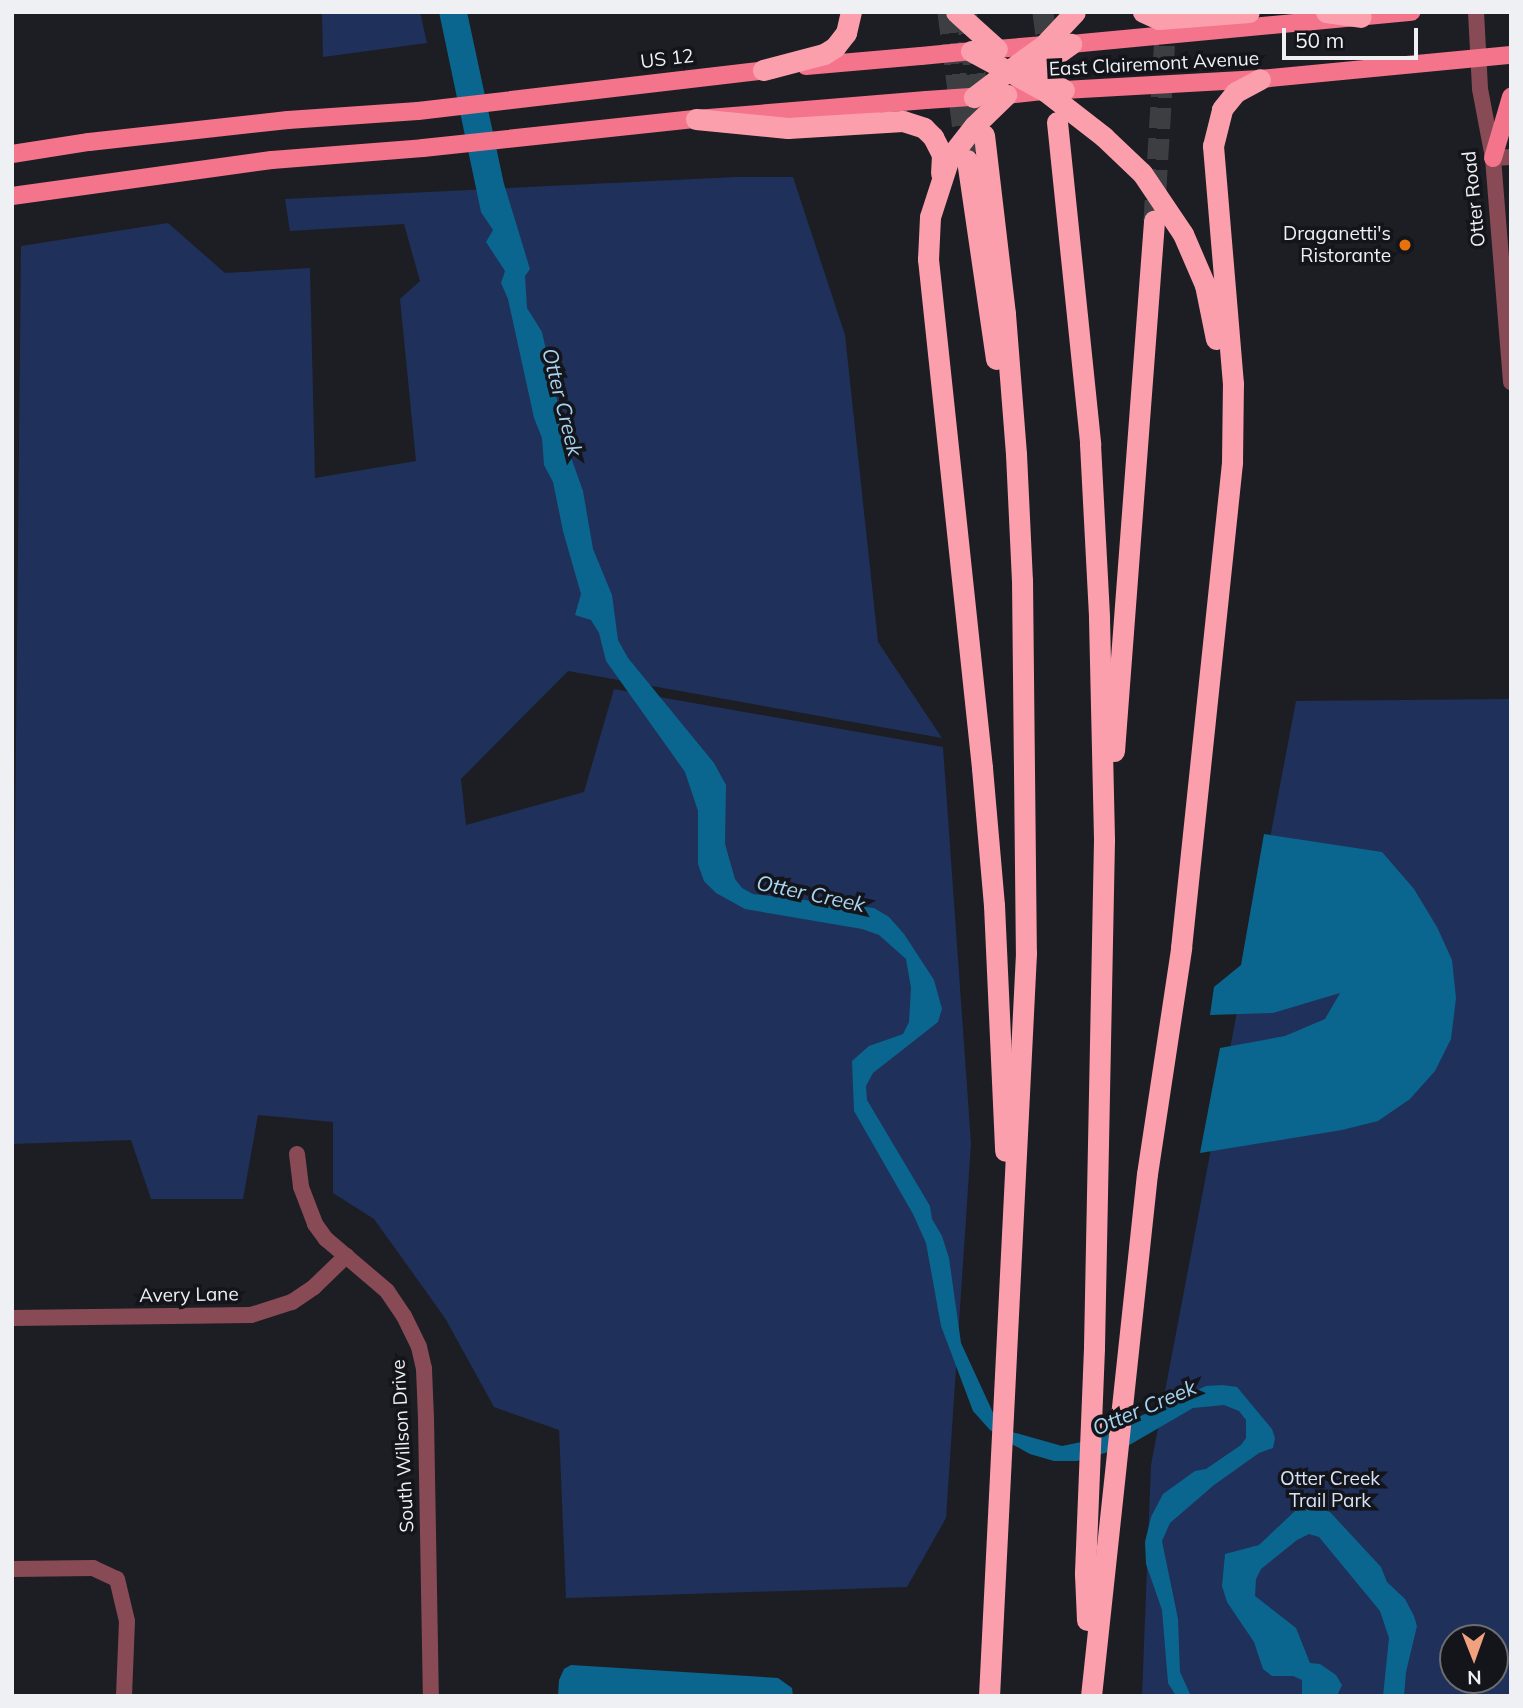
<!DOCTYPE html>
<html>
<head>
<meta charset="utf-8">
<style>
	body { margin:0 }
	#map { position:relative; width:1523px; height:1708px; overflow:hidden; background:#1c1e23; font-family:Mulish,sans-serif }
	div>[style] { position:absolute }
	.green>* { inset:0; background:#1f305a }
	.water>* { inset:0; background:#0a668e }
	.highway-tunnel>* { height:21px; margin-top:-10.5px; transform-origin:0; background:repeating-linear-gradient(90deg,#3c3e42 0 21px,transparent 0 31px) }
	.street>* { height:16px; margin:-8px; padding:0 8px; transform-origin:8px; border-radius:8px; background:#884b55 }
	.primary>* { height:18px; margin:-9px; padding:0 9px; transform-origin:9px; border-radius:9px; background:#f4748c }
	.highway>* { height:21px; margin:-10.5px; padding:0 10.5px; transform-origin:10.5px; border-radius:10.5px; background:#fc9fad }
	.primary-bridge>* { height:18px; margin:-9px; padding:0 9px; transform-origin:9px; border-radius:9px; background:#f4748c }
	.highway-bridge>* { height:21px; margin:-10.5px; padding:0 10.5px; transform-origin:10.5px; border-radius:10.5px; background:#fc9fad }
	.dots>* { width:19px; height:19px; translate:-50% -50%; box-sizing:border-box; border:4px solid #13151a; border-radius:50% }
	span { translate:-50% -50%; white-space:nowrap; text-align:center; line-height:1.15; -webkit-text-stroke:7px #13151a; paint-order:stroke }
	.street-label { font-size:19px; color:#eff0f4 }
	.poi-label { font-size:19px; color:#eff0f4 }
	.right { translate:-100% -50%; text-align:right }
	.park-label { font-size:19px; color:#d8e2f8 }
	.water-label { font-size:21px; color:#a7d5f1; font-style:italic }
	.frame { position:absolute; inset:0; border:14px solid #eff0f4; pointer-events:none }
	.north { position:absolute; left:1439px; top:1624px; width:70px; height:70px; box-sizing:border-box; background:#13151a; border:2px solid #6b6d71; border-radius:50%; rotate:179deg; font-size:19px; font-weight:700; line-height:28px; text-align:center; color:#eff0f4 }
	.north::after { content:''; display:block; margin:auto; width:24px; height:32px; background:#f2a17e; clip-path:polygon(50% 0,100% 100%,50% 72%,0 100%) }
	.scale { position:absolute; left:1282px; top:28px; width:136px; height:32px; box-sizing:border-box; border:4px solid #eff0f4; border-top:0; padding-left:9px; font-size:21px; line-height:24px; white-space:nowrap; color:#eff0f4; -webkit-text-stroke:5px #13151a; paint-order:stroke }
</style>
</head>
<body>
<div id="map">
	<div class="green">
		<i style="clip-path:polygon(322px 12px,420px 12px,427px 43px,323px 57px)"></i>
		<i style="clip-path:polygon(736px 177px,793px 177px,845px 335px,878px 642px,942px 738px,568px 671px,461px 779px,466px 825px,584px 792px,614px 689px,943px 747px,971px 1143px,946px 1518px,907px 1587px,566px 1598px,559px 1430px,494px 1407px,445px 1318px,374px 1219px,333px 1193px,333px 1122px,258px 1115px,243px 1199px,151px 1199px,131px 1140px,12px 1144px,21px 246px,168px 223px,225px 273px,310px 268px,315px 478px,416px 461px,400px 299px,420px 281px,404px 224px,290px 231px,285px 199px)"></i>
		<i style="clip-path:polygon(evenodd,1511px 699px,1511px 1696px,1142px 1696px,1151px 1465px,1296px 701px,1511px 699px,1453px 1638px,1495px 1638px,1495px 1680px,1453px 1680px,1453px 1638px)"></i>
	</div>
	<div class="water">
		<i style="clip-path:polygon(439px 12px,467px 12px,504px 184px,530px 269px,525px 276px,527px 308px,542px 332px,568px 449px,583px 491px,593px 549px,612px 595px,618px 640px,628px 658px,714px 763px,726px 785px,725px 844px,735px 879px,742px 888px,753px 894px,874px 908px,889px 917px,904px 934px,934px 980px,942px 1009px,938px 1022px,873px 1073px,866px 1086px,867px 1100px,930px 1206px,932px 1219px,942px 1236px,949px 1258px,961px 1343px,995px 1417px,1012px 1432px,1062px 1446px,1086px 1441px,1206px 1386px,1222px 1385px,1237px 1387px,1272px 1429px,1275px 1438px,1273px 1448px,1259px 1453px,1214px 1485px,1170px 1523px,1162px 1541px,1178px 1619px,1180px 1672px,1191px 1696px,1176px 1696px,1168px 1683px,1162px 1610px,1146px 1564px,1145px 1542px,1151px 1517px,1163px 1494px,1195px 1471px,1206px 1469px,1241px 1445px,1246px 1438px,1246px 1420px,1239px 1411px,1224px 1405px,1193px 1408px,1126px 1447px,1077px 1461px,1054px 1461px,1030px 1454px,1010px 1443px,990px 1430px,973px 1411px,941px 1326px,926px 1243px,913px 1214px,854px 1111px,852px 1061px,869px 1046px,903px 1034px,909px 1022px,911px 988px,906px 959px,879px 935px,862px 929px,745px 909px,716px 893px,704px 881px,698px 864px,698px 811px,685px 772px,606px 661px,599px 633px,591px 620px,575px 615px,581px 594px,563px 531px,553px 482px,544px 465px,542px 438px,534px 418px,508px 299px,501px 283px,505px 271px,486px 242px,493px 230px,481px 212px)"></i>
		<i style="clip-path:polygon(1264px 834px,1382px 852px,1414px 889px,1437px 927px,1452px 960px,1456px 998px,1451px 1039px,1435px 1071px,1410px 1099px,1378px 1121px,1342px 1130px,1200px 1153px,1220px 1048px,1285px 1036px,1325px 1019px,1340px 993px,1273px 1013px,1210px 1015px,1214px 987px,1241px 965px)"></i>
		<i style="clip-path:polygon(1315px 1507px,1330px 1512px,1381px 1567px,1387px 1582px,1405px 1599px,1414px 1616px,1417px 1626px,1406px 1672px,1404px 1696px,1383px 1696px,1389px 1638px,1380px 1611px,1319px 1537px,1309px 1534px,1297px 1540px,1261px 1569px,1256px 1579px,1255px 1596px,1296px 1628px,1310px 1663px,1320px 1664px,1336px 1675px,1342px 1685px,1337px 1696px,1294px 1696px,1302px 1694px,1302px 1680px,1293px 1676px,1272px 1676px,1263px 1669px,1254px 1642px,1227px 1602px,1222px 1586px,1225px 1554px,1259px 1545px,1295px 1511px)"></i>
		<i style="clip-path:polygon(571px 1665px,778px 1678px,792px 1688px,793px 1696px,558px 1696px,559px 1680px,564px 1669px)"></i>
	</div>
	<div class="highway-tunnel">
		<i style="left:948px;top:12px;width:142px;rotate:82.7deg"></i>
		<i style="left:966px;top:12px;width:124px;rotate:81.7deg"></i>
		<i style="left:1043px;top:12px;width:46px;rotate:82.6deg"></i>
		<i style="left:1154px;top:221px;width:204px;rotate:-86.6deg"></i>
	</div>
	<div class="street">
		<i style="left:1476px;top:12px;width:77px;rotate:87deg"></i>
		<i style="left:1480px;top:89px;width:70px;rotate:79.3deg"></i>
		<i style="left:1493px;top:158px;width:225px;rotate:85.4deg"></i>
		<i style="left:1493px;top:158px;width:18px;rotate:-3deg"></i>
		<i style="left:297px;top:1154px;width:33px;rotate:83deg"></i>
		<i style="left:301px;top:1187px;width:40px;rotate:69deg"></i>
		<i style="left:315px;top:1224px;width:19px;rotate:54deg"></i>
		<i style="left:326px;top:1239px;width:80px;rotate:40.4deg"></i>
		<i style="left:387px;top:1291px;width:30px;rotate:56deg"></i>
		<i style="left:404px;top:1316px;width:34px;rotate:64deg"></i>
		<i style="left:419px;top:1347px;width:23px;rotate:77deg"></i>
		<i style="left:424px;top:1369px;width:49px;rotate:87.7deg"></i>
		<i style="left:426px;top:1418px;width:278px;rotate:89deg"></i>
		<i style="left:12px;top:1318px;width:239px;rotate:-0.7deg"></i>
		<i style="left:251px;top:1315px;width:43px;rotate:-17.6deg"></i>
		<i style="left:292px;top:1302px;width:27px;rotate:-34deg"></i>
		<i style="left:314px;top:1287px;width:45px;rotate:-44.1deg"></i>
		<i style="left:12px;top:1569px;width:81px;rotate:-0.7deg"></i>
		<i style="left:93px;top:1568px;width:26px;rotate:25deg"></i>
		<i style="left:117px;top:1579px;width:43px;rotate:76.6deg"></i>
		<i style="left:127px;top:1621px;width:75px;rotate:92.3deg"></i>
	</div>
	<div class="primary">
		<i style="left:1071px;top:44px;width:342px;rotate:-5.4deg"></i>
		<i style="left:997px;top:49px;width:47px;rotate:-4.9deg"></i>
		<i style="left:806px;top:66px;width:115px;rotate:-5deg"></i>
		<i style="left:1064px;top:90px;width:196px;rotate:-3.2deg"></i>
		<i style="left:1260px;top:79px;width:252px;rotate:-5.5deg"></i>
		<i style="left:1006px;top:95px;width:39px;rotate:-6deg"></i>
		<i style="left:12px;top:154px;width:78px;rotate:-8.9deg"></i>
		<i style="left:89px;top:142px;width:200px;rotate:-6.3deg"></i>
		<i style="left:288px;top:120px;width:130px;rotate:-4deg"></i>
		<i style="left:418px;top:111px;width:358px;rotate:-6.7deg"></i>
		<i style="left:1493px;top:158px;width:64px;rotate:-73.6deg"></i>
		<i style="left:12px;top:196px;width:262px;rotate:-7.9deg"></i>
		<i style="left:272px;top:160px;width:151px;rotate:-4.5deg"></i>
		<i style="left:423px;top:148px;width:275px;rotate:-6.1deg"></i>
		<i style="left:696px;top:119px;width:231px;rotate:-4.7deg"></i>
	</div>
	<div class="highway">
		<i style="left:1143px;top:12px;width:17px;rotate:24deg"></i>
		<i style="left:1159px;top:19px;width:90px;rotate:-4.4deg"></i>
		<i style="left:1326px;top:12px;width:35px;rotate:8deg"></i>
		<i style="left:1044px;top:45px;width:44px;rotate:144.2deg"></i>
		<i style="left:1008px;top:71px;width:42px;rotate:28.4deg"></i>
		<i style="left:763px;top:70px;width:63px;rotate:-14.7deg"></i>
		<i style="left:824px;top:54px;width:13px;rotate:-32deg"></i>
		<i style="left:835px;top:47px;width:18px;rotate:-52deg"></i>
		<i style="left:846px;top:33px;width:22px;rotate:-77deg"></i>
		<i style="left:696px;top:119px;width:92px;rotate:5.6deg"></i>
		<i style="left:788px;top:128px;width:115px;rotate:-3.5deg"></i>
		<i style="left:903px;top:121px;width:22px;rotate:18deg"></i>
		<i style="left:924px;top:128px;width:13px;rotate:45deg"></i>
		<i style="left:933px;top:137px;width:20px;rotate:63deg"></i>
		<i style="left:942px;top:155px;width:18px;rotate:93deg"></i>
		<i style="left:1057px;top:122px;width:324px;rotate:84.1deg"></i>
		<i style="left:1090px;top:444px;width:174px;rotate:87deg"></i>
		<i style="left:1099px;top:618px;width:222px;rotate:88.7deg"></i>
		<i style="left:1104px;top:840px;width:508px;rotate:91.13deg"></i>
		<i style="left:1094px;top:1348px;width:226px;rotate:92.3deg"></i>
		<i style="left:1085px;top:1574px;width:46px;rotate:87.5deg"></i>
		<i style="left:984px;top:135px;width:180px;rotate:83.3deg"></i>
		<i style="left:1005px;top:314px;width:140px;rotate:85.5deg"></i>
		<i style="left:1016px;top:454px;width:126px;rotate:87.3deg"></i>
		<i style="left:1022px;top:580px;width:373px;rotate:89.4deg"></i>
		<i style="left:1026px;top:953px;width:744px;rotate:92.85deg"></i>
		<i style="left:1104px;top:137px;width:52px;rotate:43.5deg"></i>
		<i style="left:1142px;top:173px;width:73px;rotate:56.1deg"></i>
		<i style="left:1183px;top:234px;width:56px;rotate:66.7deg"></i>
		<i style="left:1205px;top:285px;width:55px;rotate:78.5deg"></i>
		<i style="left:949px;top:158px;width:62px;rotate:107.9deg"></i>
		<i style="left:930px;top:217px;width:42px;rotate:92.7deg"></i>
		<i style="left:928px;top:259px;width:512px;rotate:83.94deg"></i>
		<i style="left:982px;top:768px;width:138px;rotate:85deg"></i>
		<i style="left:994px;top:905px;width:246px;rotate:87.4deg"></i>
		<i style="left:967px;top:160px;width:201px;rotate:81.7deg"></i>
		<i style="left:1114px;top:751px;width:532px;rotate:-85.68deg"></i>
		<i style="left:1091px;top:1696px;width:525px;rotate:-83.88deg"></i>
		<i style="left:1147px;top:1174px;width:229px;rotate:-81.4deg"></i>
		<i style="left:1181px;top:948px;width:489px;rotate:-84deg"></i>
		<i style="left:1232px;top:462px;width:78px;rotate:-89.3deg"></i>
		<i style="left:1233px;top:384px;width:239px;rotate:-94.8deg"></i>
		<i style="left:1213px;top:146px;width:38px;rotate:-76deg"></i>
		<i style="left:1222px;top:109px;width:22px;rotate:-51deg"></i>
		<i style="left:1236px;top:92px;width:27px;rotate:-28deg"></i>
	</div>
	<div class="primary-bridge">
		<i style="left:921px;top:56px;width:62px;rotate:-5.5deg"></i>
		<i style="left:926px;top:100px;width:59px;rotate:-3.9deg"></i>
	</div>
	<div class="highway-bridge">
		<i style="left:956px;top:12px;width:55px;rotate:42.1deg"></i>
		<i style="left:1044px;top:45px;width:45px;rotate:-46.8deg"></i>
		<i style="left:971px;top:51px;width:42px;rotate:28.4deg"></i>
		<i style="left:1008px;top:71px;width:43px;rotate:142.6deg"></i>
		<i style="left:1064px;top:90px;width:36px;rotate:-148deg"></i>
		<i style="left:1033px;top:71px;width:47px;rotate:-35.4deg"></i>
		<i style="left:1045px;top:91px;width:75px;rotate:37.9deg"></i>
		<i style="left:949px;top:158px;width:41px;rotate:-52deg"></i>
		<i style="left:974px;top:126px;width:45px;rotate:-44.1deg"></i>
	</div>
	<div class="dots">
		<i style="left:1405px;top:245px;background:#e8710a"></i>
	</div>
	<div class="street-label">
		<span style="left:667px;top:59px;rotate:-7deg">US 12</span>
		<span style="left:1154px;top:64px;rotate:-3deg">East Clairemont Avenue</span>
		<span style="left:1474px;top:199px;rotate:-96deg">Otter Road</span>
		<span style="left:189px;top:1295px;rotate:-1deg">Avery Lane</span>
		<span style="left:403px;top:1446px;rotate:-93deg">South Willson Drive</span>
	</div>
	<div class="poi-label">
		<span class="right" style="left:1391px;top:245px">Draganetti's<br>Ristorante</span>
	</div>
	<div class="park-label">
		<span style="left:1330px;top:1490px">Otter Creek<br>Trail Park</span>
	</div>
	<div class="water-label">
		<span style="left:563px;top:402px;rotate:76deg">Otter Creek</span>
		<span style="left:811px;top:893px;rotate:12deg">Otter Creek</span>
		<span style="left:1144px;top:1407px;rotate:-23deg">Otter Creek</span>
	</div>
	<div class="frame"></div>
	<div class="north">N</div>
	<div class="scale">50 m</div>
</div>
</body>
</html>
